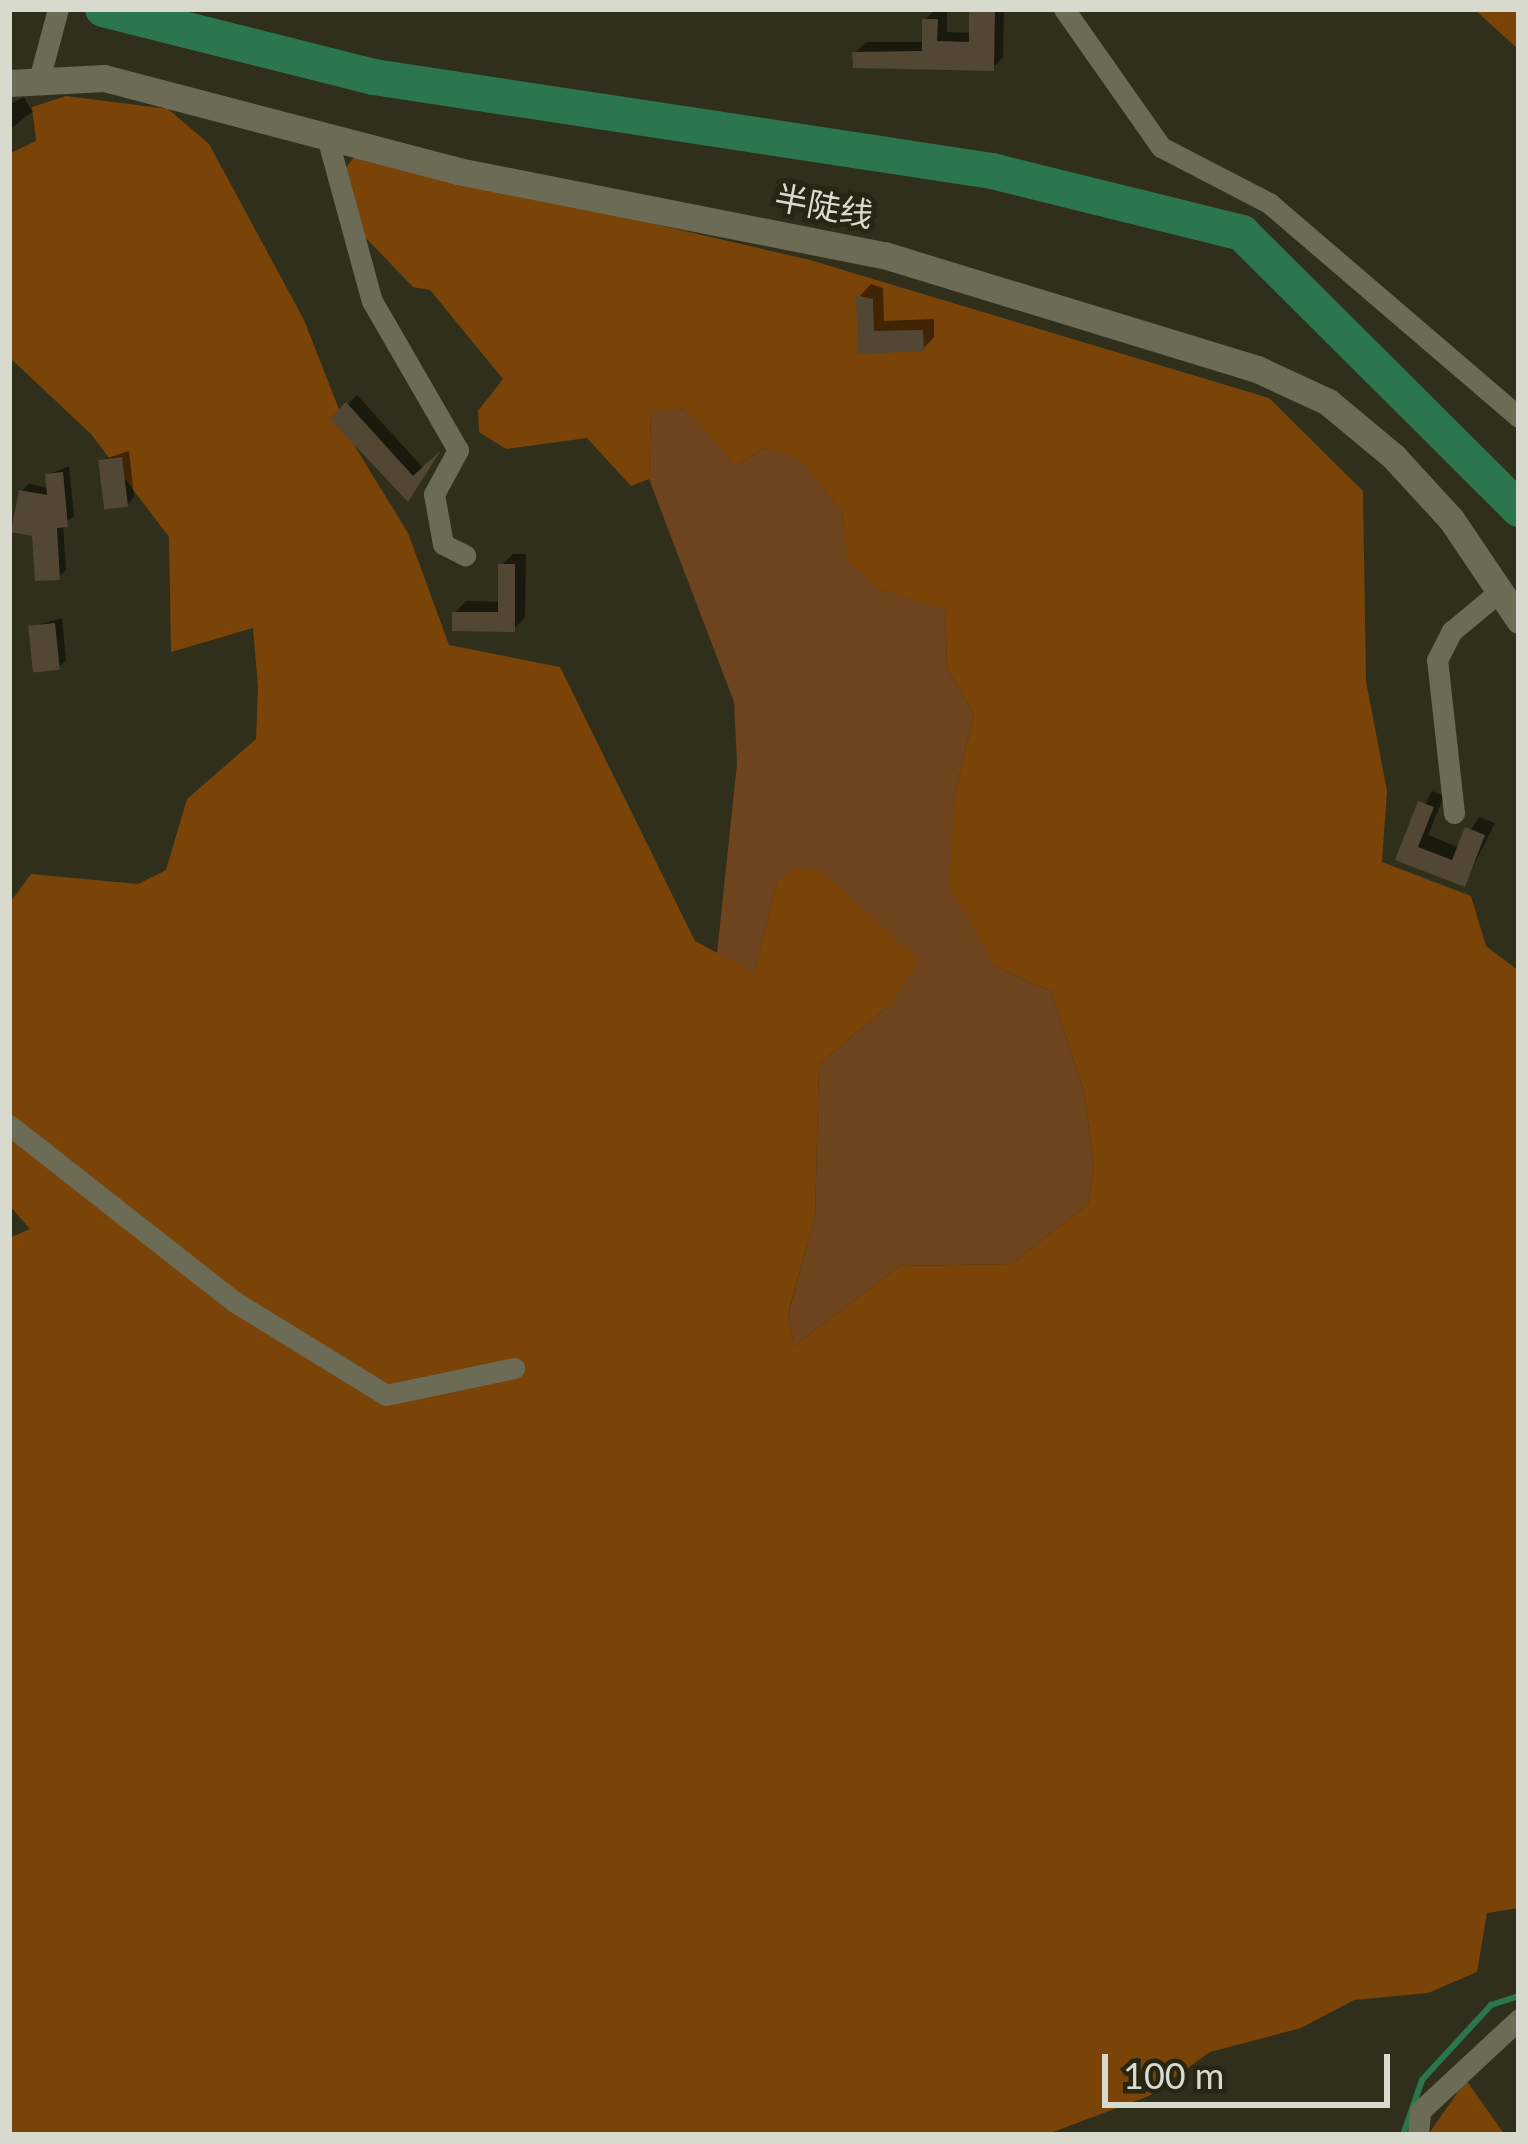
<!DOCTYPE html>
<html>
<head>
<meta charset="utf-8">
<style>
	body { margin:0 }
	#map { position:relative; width:1528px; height:2144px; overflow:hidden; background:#2f2f1c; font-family:Lato,"Noto Sans SC",sans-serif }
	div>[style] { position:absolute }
	.green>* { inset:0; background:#6e441e }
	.forest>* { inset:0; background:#7a4408 }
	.shadow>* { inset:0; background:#0007 }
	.stream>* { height:6px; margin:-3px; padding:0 3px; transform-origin:3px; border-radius:3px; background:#2b764d }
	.river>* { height:36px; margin:-18px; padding:0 18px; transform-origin:18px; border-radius:18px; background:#2b764d }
	.building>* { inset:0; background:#514734; transform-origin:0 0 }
	.minor>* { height:21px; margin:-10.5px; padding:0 10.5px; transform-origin:10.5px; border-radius:10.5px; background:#6b6b56 }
	.tertiary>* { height:27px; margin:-13.5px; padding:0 13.5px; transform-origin:13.5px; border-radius:13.5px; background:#6b6b56 }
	span { translate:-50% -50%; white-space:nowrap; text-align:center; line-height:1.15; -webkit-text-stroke:10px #262613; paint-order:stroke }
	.street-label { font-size:33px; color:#d9dace }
	.frame { position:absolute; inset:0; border:12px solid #d9dace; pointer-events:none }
	.scale { position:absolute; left:1102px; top:2054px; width:288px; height:54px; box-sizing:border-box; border:6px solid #d9dace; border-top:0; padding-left:15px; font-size:36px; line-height:42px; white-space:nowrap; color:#d9dace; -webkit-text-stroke:9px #262613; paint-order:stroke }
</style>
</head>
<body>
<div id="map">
	<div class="green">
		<i style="clip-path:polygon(686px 408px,736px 466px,763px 448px,799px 457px,842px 512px,849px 561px,879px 589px,945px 608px,947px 668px,974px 714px,956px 790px,996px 967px,1051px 991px,1084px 1092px,1094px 1166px,1088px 1204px,1012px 1264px,900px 1266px,794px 1346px,788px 1315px,815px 1217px,819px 1064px,893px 1002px,777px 881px,755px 974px,717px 953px,737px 764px,734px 702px,649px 479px,651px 410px)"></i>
	</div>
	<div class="forest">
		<i style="clip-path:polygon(1474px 9px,1519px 9px,1519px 50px)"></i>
		<i style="clip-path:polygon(66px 96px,168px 109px,209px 144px,304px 320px,351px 440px,408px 533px,449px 645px,560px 667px,695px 941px,755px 973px,777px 881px,797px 868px,821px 871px,919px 959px,893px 1002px,819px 1064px,815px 1217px,788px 1314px,794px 1346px,900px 1266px,1012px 1264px,1088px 1204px,1094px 1166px,1084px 1092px,1051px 991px,996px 967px,949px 887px,956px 790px,974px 714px,947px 668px,945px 609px,879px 589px,848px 561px,842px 512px,799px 458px,763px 448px,736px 466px,685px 408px,651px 411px,649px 479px,631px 486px,587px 438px,506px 449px,479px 432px,478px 411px,503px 379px,430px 290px,413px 287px,363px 235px,338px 177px,356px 155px,810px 260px,1269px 398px,1363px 491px,1366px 681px,1387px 791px,1382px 862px,1471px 896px,1486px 946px,1519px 971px,1519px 1908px,1487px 1913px,1477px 1972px,1428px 1993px,1354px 2000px,1301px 2028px,1210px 2052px,1149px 2096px,1045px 2135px,9px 2135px,9px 1238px,30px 1229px,9px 1205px,9px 904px,31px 874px,138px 884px,166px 870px,187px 799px,256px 739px,258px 687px,253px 628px,171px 652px,169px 537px,91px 434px,9px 357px,9px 154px,36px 141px,32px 107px)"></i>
		<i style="clip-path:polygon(1466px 2080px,1505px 2135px,1428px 2135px)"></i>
	</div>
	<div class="shadow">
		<i style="clip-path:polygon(936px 9px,947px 9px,947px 32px,972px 33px,975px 9px,1004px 9px,1003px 57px,993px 68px,855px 53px,866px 42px,925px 42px,925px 20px)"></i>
		<i style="clip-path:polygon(24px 97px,32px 112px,9px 130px,9px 105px)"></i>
		<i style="clip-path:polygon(871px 284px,883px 288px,884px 321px,934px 319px,934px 337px,923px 349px,861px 350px,860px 296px)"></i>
		<i style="clip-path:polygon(357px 395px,424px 469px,437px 457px,408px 497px,334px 419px)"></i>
		<i style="clip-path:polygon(129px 451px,134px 497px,127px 505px,101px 460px)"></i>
		<i style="clip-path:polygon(69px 466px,74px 516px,63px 524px,66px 570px,59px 577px,21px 491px,29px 484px,49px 488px,48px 475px)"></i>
		<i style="clip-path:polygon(513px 554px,526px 554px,525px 617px,514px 629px,455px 613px,466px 601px,501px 602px,501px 566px)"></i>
		<i style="clip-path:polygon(62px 618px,66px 660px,59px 667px,31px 627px)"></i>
		<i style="clip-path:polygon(1432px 791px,1444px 796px,1428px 835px,1460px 848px,1479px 817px,1495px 823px,1464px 884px,1399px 858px)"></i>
	</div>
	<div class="stream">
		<i style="left:1403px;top:2135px;width:58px;rotate:-70.9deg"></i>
		<i style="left:1422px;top:2080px;width:102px;rotate:-47.4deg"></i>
		<i style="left:1491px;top:2005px;width:29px;rotate:-18deg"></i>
	</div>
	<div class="river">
		<i style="left:103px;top:9px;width:279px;rotate:14.1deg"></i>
		<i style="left:374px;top:77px;width:625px;rotate:8.65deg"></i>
		<i style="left:992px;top:171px;width:258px;rotate:13.9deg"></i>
		<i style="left:1242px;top:233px;width:391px;rotate:44.9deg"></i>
	</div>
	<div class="building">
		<i style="clip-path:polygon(969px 10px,995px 11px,994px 71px,853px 68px,852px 52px,922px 51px,922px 19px,938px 19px,937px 41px,969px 42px)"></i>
		<i style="clip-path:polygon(856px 295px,873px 299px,874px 331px,923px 330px,924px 351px,858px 354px)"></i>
		<i style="clip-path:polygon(346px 402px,413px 476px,441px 450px,408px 502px,330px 419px)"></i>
		<i style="left:122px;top:457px;width:50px;height:24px;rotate:83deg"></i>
		<i style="clip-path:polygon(63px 472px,68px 527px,57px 528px,60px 580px,35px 581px,32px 536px,11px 532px,19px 490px,47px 495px,45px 474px)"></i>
		<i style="clip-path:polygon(498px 564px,515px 564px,515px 632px,452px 631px,452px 612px,498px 612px)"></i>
		<i style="left:55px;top:623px;width:47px;height:27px;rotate:84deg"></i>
		<i style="clip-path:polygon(1418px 801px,1434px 807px,1418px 847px,1452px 860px,1465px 827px,1485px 835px,1465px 887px,1395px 860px)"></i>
	</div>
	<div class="minor">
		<i style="left:1064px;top:9px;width:169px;rotate:54.9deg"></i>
		<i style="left:1161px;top:147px;width:122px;rotate:27.4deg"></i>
		<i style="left:1269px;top:203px;width:329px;rotate:40.6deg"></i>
		<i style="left:40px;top:76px;width:69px;rotate:-75deg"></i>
		<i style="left:327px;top:137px;width:170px;rotate:74.7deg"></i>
		<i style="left:372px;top:301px;width:172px;rotate:60deg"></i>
		<i style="left:458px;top:450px;width:50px;rotate:118.6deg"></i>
		<i style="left:434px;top:494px;width:51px;rotate:79.8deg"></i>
		<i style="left:443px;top:544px;width:25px;rotate:27deg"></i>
		<i style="left:1454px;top:813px;width:154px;rotate:-96.3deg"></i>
		<i style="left:1437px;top:660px;width:33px;rotate:-63deg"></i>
		<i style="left:1452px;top:631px;width:62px;rotate:-39.8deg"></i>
		<i style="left:9px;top:1125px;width:287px;rotate:38.1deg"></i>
		<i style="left:235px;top:1302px;width:177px;rotate:31.6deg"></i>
		<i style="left:386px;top:1395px;width:131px;rotate:-11.9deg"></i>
		<i style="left:1418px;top:2135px;width:24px;rotate:-85deg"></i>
		<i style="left:1420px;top:2111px;width:135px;rotate:-42.9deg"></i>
	</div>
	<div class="tertiary">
		<i style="left:9px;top:83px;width:95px;rotate:-3deg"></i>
		<i style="left:104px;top:78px;width:366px;rotate:14.7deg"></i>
		<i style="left:458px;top:171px;width:434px;rotate:11.2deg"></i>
		<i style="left:884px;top:255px;width:390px;rotate:17deg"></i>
		<i style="left:1257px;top:369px;width:78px;rotate:24.9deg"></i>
		<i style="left:1328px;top:402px;width:85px;rotate:39.7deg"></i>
		<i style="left:1393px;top:456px;width:86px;rotate:47.4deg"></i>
		<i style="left:1451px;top:519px;width:122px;rotate:56deg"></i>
	</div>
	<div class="street-label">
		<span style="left:824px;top:206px;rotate:11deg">半陡线</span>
	</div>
	<div class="frame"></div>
	<div class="scale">100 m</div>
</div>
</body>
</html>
